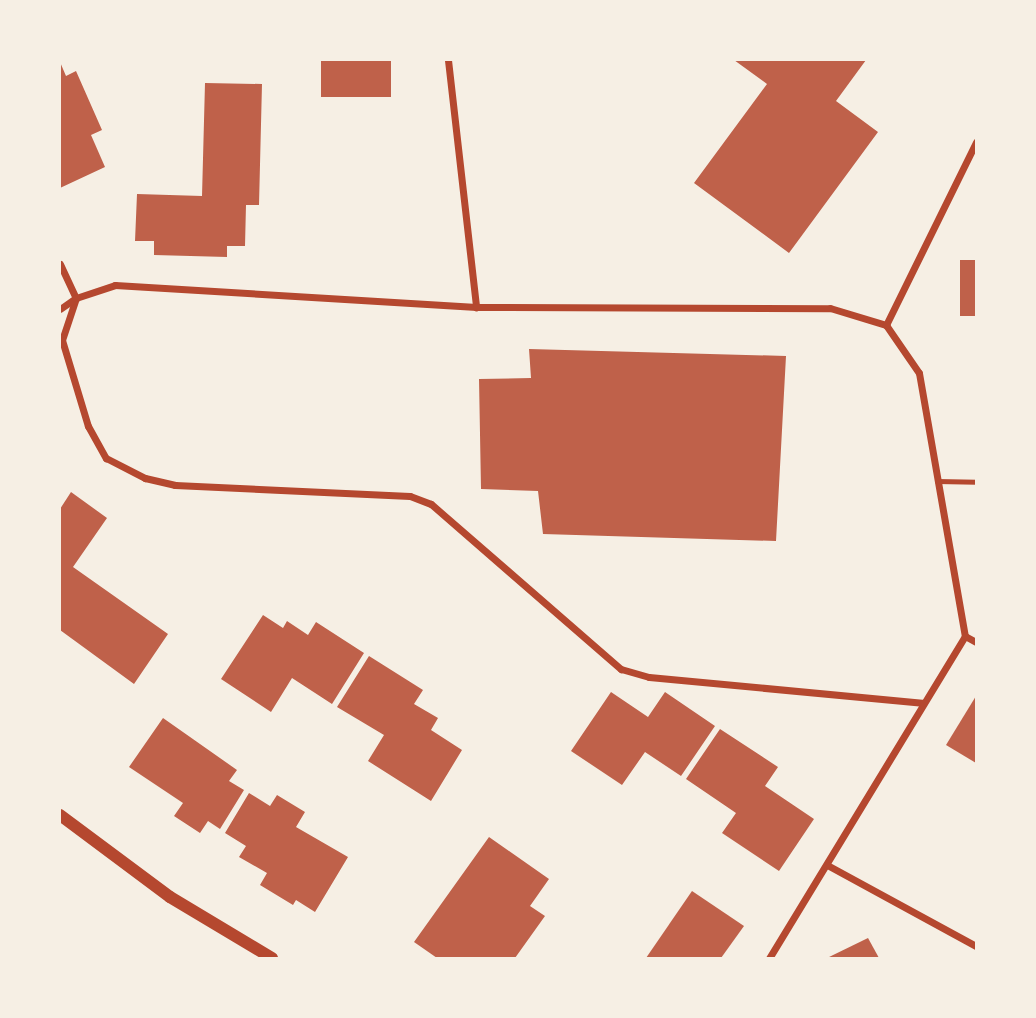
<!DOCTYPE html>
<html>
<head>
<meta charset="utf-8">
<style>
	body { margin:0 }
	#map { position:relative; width:1036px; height:1018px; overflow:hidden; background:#f6efe4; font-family:Figtree,sans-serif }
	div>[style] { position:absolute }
	.building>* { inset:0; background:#bf614a; transform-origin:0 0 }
	.service>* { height:5px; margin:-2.5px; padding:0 2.5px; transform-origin:2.5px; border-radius:2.5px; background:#b5482f }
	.minor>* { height:7px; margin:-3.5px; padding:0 3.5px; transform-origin:3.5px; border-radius:3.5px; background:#b5482f }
	.tertiary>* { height:12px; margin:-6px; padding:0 6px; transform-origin:6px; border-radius:6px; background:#b5482f }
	span { translate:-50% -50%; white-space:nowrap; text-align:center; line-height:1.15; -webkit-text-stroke:7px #f6efe4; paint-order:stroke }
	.frame { position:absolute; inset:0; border:61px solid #f6efe4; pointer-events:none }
</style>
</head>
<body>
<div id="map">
	<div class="building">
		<i style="left:321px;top:60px;width:70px;height:37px"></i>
		<i style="clip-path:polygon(734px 60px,866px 60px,836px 101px,878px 132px,789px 253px,694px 183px,767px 84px)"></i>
		<i style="clip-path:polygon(60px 62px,66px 76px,76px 71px,102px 130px,91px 135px,105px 167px,60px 188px)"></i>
		<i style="clip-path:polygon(205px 83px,262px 84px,259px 205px,246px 205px,245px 246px,227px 246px,227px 257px,154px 255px,154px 241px,135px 241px,137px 194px,202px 196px)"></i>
		<i style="left:960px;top:260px;width:16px;height:56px"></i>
		<i style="clip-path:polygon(529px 349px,786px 356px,776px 541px,543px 534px,538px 491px,481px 489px,479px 379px,531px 378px)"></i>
		<i style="clip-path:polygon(71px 492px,107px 518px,73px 567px,168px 634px,134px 684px,60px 630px,60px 509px)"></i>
		<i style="clip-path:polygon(263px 615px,283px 628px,287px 621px,308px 635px,316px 622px,364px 653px,332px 704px,292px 678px,271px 712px,221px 679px)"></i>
		<i style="clip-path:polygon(369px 656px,423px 690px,414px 704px,438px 718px,431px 730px,462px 750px,431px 801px,368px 761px,384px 735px,337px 707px)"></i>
		<i style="clip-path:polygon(611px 692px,648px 717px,665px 692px,715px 726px,681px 776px,645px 752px,622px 785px,571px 751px)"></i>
		<i style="clip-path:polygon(976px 696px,976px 763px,946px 745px)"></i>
		<i style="clip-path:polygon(163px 718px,237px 770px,229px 781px,244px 790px,220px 829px,208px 821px,200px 833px,174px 816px,183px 803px,129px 767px)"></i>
		<i style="clip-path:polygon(720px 729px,778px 767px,765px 786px,814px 819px,779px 871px,722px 833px,736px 813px,686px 779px)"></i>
		<i style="clip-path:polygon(249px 793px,270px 806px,277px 795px,305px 812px,296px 827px,348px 857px,315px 912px,296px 900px,293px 905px,260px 885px,267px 873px,239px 857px,246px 846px,225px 833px)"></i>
		<i style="clip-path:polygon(489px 837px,549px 879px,530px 906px,545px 916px,515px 958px,437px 958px,414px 942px)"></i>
		<i style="clip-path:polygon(692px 891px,744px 926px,721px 958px,646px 958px)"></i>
		<i style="clip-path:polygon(868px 938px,879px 958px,827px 958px)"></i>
	</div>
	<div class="service">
		<i style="left:937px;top:481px;width:39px;rotate:1deg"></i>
	</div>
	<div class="minor">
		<i style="left:448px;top:60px;width:249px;rotate:83.5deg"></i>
		<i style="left:60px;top:264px;width:38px;rotate:65deg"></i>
		<i style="left:76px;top:298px;width:44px;rotate:108.4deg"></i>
		<i style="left:62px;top:340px;width:90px;rotate:73.2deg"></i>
		<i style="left:88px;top:426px;width:37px;rotate:61deg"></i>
		<i style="left:106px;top:458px;width:44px;rotate:27.1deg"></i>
		<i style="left:145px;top:478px;width:31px;rotate:13deg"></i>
		<i style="left:175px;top:485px;width:235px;rotate:2.7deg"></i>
		<i style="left:410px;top:496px;width:22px;rotate:21deg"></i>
		<i style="left:431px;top:504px;width:252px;rotate:41deg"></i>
		<i style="left:621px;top:669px;width:29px;rotate:16deg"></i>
		<i style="left:649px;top:677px;width:274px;rotate:5.4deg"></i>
		<i style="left:60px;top:309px;width:19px;rotate:-35deg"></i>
		<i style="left:76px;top:298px;width:41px;rotate:-18.4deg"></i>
		<i style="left:115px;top:285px;width:362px;rotate:3.5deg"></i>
		<i style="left:476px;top:307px;width:354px;rotate:0.2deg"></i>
		<i style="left:830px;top:308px;width:59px;rotate:16.9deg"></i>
		<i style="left:886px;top:325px;width:58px;rotate:55.5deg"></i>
		<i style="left:919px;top:373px;width:267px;rotate:80.1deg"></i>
		<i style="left:965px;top:636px;width:377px;rotate:121.3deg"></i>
		<i style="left:886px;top:325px;width:204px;rotate:-63.8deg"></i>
		<i style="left:965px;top:636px;width:13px;rotate:29deg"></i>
		<i style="left:829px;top:866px;width:167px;rotate:28.6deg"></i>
	</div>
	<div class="tertiary">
		<i style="left:60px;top:815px;width:137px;rotate:36.7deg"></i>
		<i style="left:170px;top:897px;width:119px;rotate:30.9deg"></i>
	</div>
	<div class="frame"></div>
</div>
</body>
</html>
